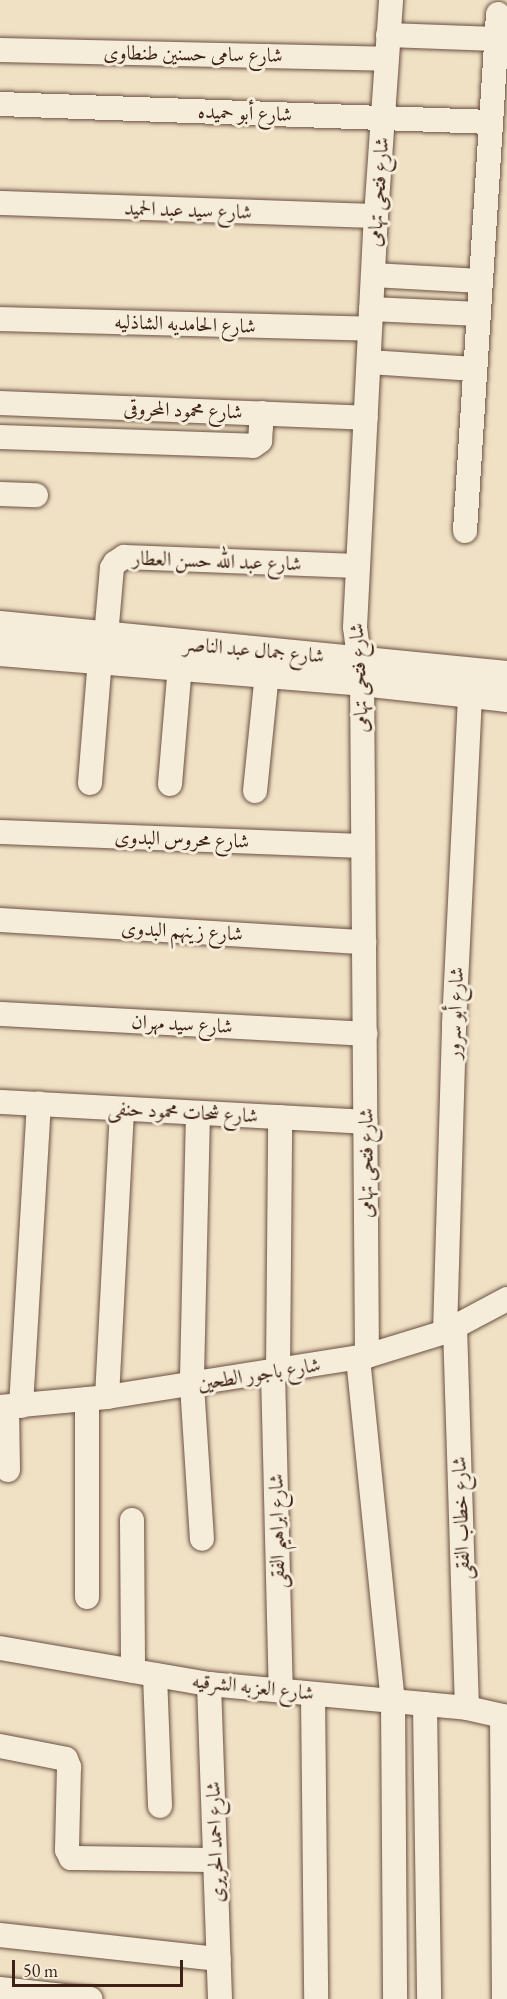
<!DOCTYPE html>
<html>
<head>
<meta charset="utf-8">
<style>
	body { margin:0 }
	#map { position:relative; width:507px; height:1999px; overflow:hidden; background:#f0e1c5; font-family:"EB Garamond",Amiri,serif }
	div>[style] { position:absolute }
	.roads { filter:drop-shadow(0 0 2px #6a5141) drop-shadow(0 0 2px #6a5141) }
	.minor>* { height:24px; margin:-12px; padding:0 12px; transform-origin:12px; border-radius:12px; background:#f5ecd9 }
	.tertiary>* { height:30px; margin:-15px; padding:0 15px; transform-origin:15px; border-radius:15px; background:#f5ecd9 }
	span { translate:-50% -50%; white-space:nowrap; text-align:center; line-height:1.15; -webkit-text-stroke:6px #f5ecd9; paint-order:stroke }
	.street-label { font-size:20px; color:#3d2115 }
	.scale { position:absolute; left:12px; top:1960px; width:171px; height:27px; box-sizing:border-box; border:3px solid #3d2115; border-top:0; padding-left:8px; font-size:18px; line-height:21px; white-space:nowrap; color:#3d2115; -webkit-text-stroke:4px #f5ecd9; paint-order:stroke }
</style>
</head>
<body>
<div id="map">
	<div class="roads">
		<div class="minor">
			<i style="left:388px;top:35px;width:108px;rotate:2.1deg"></i>
			<i style="left:0;top:50px;width:386px;rotate:1.3deg"></i>
			<i style="left:0;top:104px;width:491px;rotate:2.1deg"></i>
			<i style="left:0;top:203px;width:376px;rotate:2deg"></i>
			<i style="left:373px;top:275px;width:108px;rotate:3.2deg"></i>
			<i style="left:371px;top:309px;width:108px;rotate:2.7deg"></i>
			<i style="left:0;top:319px;width:370px;rotate:1.5deg"></i>
			<i style="left:369px;top:362px;width:106px;rotate:3.8deg"></i>
			<i style="left:0;top:403px;width:366px;rotate:2.3deg"></i>
			<i style="left:0;top:437px;width:253px;rotate:2deg"></i>
			<i style="left:253px;top:446px;width:9px;rotate:-36deg"></i>
			<i style="left:260px;top:441px;width:28px;rotate:-86deg"></i>
			<i style="left:0;top:494px;width:36px;rotate:2deg"></i>
			<i style="left:465px;top:531px;width:518px;rotate:-86.35deg"></i>
			<i style="left:106px;top:636px;width:68px;rotate:-85deg"></i>
			<i style="left:112px;top:568px;width:6px;rotate:-59deg"></i>
			<i style="left:115px;top:563px;width:11px;rotate:-34deg"></i>
			<i style="left:124px;top:557px;width:234px;rotate:2.2deg"></i>
			<i style="left:90px;top:783px;width:123px;rotate:-85.4deg"></i>
			<i style="left:170px;top:784px;width:118px;rotate:-85.2deg"></i>
			<i style="left:255px;top:791px;width:119px;rotate:-84.2deg"></i>
			<i style="left:0;top:832px;width:363px;rotate:2.2deg"></i>
			<i style="left:0;top:920px;width:365px;rotate:3.5deg"></i>
			<i style="left:0;top:1014px;width:366px;rotate:3.1deg"></i>
			<i style="left:0;top:1102px;width:366px;rotate:3.1deg"></i>
			<i style="left:198px;top:1113px;width:272px;rotate:91.3deg"></i>
			<i style="left:192px;top:1385px;width:154px;rotate:86.3deg"></i>
			<i style="left:455px;top:1327px;width:381px;rotate:88.2deg"></i>
			<i style="left:445px;top:1332px;width:308px;rotate:-88.3deg"></i>
			<i style="left:454px;top:1024px;width:331px;rotate:-87.2deg"></i>
			<i style="left:367px;top:1356px;width:675px;rotate:-90.42deg"></i>
			<i style="left:362px;top:681px;width:54px;rotate:-97.4deg"></i>
			<i style="left:355px;top:627px;width:412px;rotate:-87.1deg"></i>
			<i style="left:376px;top:216px;width:217px;rotate:-86deg"></i>
			<i style="left:358px;top:1358px;width:345px;rotate:84.2deg"></i>
			<i style="left:393px;top:1701px;width:298px;rotate:89.6deg"></i>
			<i style="left:278px;top:1371px;width:254px;rotate:-89.5deg"></i>
			<i style="left:273px;top:1372px;width:319px;rotate:88.6deg"></i>
			<i style="left:107px;top:1397px;width:288px;rotate:-87deg"></i>
			<i style="left:21px;top:1406px;width:303px;rotate:-86.6deg"></i>
			<i style="left:0;top:1407px;width:107px;rotate:-5.3deg"></i>
			<i style="left:107px;top:1397px;width:263px;rotate:-9deg"></i>
			<i style="left:367px;top:1356px;width:82px;rotate:-17.1deg"></i>
			<i style="left:445px;top:1332px;width:70px;rotate:-28deg"></i>
			<i style="left:7px;top:1407px;width:63px;rotate:89.1deg"></i>
			<i style="left:132px;top:1520px;width:151px;rotate:89.6deg"></i>
			<i style="left:87px;top:1597px;width:198px;rotate:-90deg"></i>
			<i style="left:0;top:1648px;width:212px;rotate:9.8deg"></i>
			<i style="left:209px;top:1684px;width:259px;rotate:5.3deg"></i>
			<i style="left:467px;top:1708px;width:41px;rotate:12.7deg"></i>
			<i style="left:155px;top:1675px;width:131px;rotate:87.8deg"></i>
			<i style="left:209px;top:1684px;width:315px;rotate:88deg"></i>
			<i style="left:313px;top:1694px;width:305px;rotate:89.4deg"></i>
			<i style="left:425px;top:1704px;width:295px;rotate:89.2deg"></i>
			<i style="left:502px;top:1716px;width:283px;rotate:89.6deg"></i>
			<i style="left:0;top:1746px;width:67px;rotate:11.1deg"></i>
			<i style="left:66px;top:1759px;width:9px;rotate:69deg"></i>
			<i style="left:69px;top:1767px;width:83px;rotate:91.4deg"></i>
			<i style="left:67px;top:1850px;width:9px;rotate:63deg"></i>
			<i style="left:71px;top:1858px;width:144px;rotate:0.8deg"></i>
			<i style="left:0;top:1935px;width:220px;rotate:6.3deg"></i>
			<i style="left:0;top:1989px;width:91px;rotate:6.3deg"></i>
		</div>
		<div class="tertiary">
			<i style="left:0;top:626px;width:509px;rotate:5.63deg"></i>
			<i style="left:0;top:651px;width:363px;rotate:4.7deg"></i>
			<i style="left:362px;top:681px;width:146px;rotate:6.3deg"></i>
		</div>
	</div>
	<div class="street-label">
		<span style="left:193px;top:54px;rotate:1deg">شارع سامى حسنين طنطاوى</span>
		<span style="left:245px;top:113px;rotate:2deg">شارع أبو حميده</span>
		<span style="left:378px;top:192px;rotate:-86deg">شارع فتحى تهامى</span>
		<span style="left:188px;top:210px;rotate:2deg">شارع سيد عبد الحميد</span>
		<span style="left:185px;top:324px;rotate:2deg">شارع الحامديه الشاذليه</span>
		<span style="left:183px;top:410px;rotate:2deg">شارع محمود المحروقى</span>
		<span style="left:217px;top:561px;rotate:2deg">شارع عبد الله حسن العطار</span>
		<span style="left:254px;top:650px;rotate:5deg">شارع جمال عبد الناصر</span>
		<span style="left:359px;top:678px;rotate:-93deg">شارع فتحى تهامى</span>
		<span style="left:182px;top:839px;rotate:2deg">شارع محروس البدوى</span>
		<span style="left:182px;top:931px;rotate:3deg">شارع زينهم البدوى</span>
		<span style="left:455px;top:1013px;rotate:-88deg">شارع أبو سرور</span>
		<span style="left:182px;top:1024px;rotate:3deg">شارع سيد مهران</span>
		<span style="left:183px;top:1112px;rotate:3deg">شارع شحات محمود حنفى</span>
		<span style="left:366px;top:1163px;rotate:-90deg">شارع فتحى تهامى</span>
		<span style="left:259px;top:1374px;rotate:-9deg">شارع باجور الطحين</span>
		<span style="left:461px;top:1518px;rotate:-92deg">شارع خطاب الفقى</span>
		<span style="left:277px;top:1531px;rotate:-91deg">شارع ابراهيم الفقى</span>
		<span style="left:253px;top:1687px;rotate:6deg">شارع العزبه الشرقيه</span>
		<span style="left:215px;top:1842px;rotate:-92deg">شارع احمد الحريرى</span>
	</div>
	<div class="scale">50 m</div>
</div>
</body>
</html>
